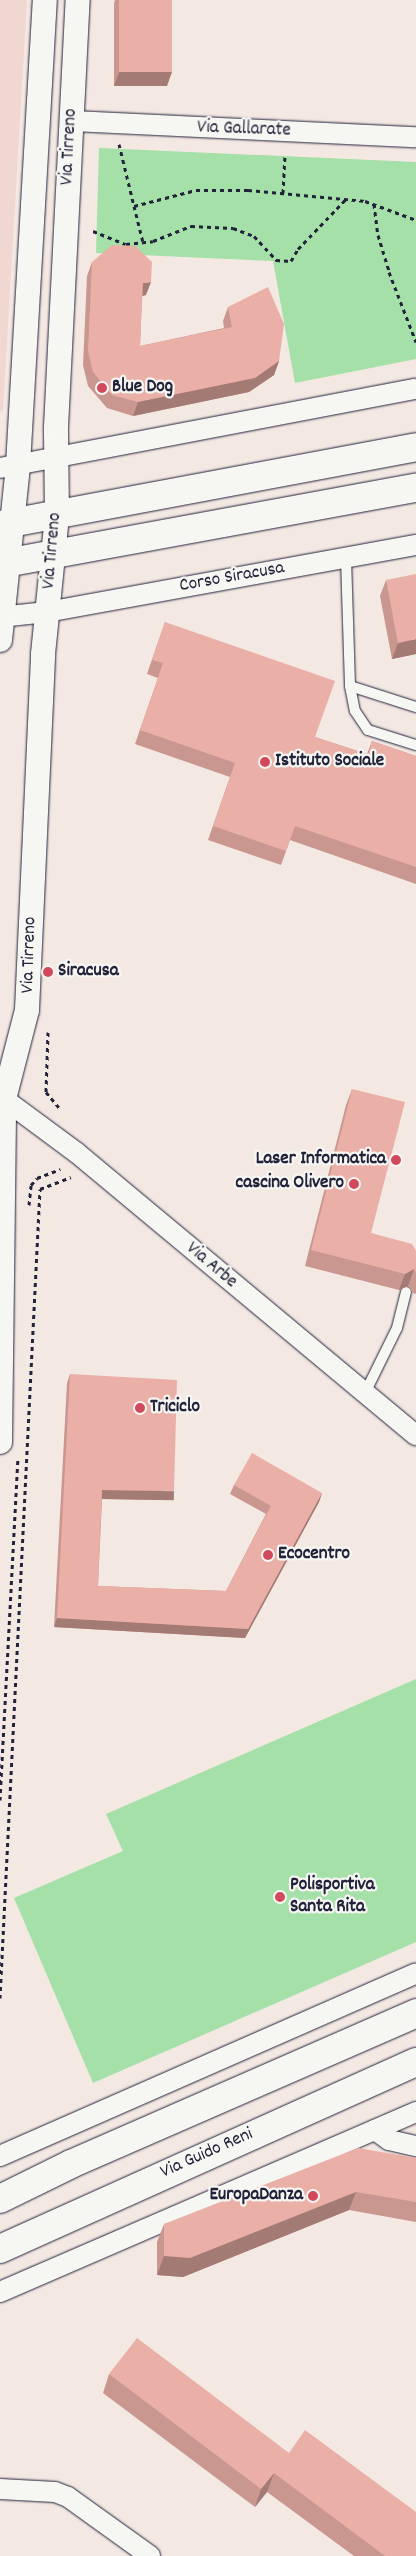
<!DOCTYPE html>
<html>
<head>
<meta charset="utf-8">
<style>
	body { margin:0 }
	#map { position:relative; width:416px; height:2556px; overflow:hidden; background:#f4e8e3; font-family:Dekko,sans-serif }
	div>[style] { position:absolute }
	.built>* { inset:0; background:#f1d7d1 }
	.green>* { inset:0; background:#a4e0a7 }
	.path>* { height:3px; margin-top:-1.5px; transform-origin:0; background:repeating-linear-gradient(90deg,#22223b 0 4px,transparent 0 8px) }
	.roads { filter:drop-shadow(0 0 1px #22223b) drop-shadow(0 0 1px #22223b) }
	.service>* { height:10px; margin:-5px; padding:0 5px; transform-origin:5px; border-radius:5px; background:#f6f6f2 }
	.minor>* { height:20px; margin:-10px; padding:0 10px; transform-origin:10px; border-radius:10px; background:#f6f6f2 }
	.tertiary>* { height:24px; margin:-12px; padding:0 12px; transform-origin:12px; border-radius:12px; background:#f6f6f2 }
	.secondary>* { height:28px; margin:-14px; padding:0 14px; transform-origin:14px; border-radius:14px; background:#f6f6f2 }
	.primary>* { height:28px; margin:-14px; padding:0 14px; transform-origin:14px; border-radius:14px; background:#f6f6f2 }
	.wall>* { inset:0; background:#c99690 }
	.shaded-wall>* { inset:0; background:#a47a75; transform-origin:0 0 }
	.building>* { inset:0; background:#eaafa7; transform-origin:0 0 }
	.dots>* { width:14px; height:14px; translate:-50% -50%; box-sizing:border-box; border:2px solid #f6f6f2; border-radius:50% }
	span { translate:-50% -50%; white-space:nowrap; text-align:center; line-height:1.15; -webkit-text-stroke:4.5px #f6f6f2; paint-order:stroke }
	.street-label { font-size:19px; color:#22223b }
	.poi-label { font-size:19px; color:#22223b; font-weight:700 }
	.left { translate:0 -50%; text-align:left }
	.right { translate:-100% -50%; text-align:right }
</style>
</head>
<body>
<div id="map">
	<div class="built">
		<i style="clip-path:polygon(0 0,27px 0,3px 410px,0 412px)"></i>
	</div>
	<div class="green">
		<i style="clip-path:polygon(99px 148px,416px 162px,416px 359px,295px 383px,273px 261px,96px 253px)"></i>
		<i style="clip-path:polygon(416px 1679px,416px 1942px,93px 2083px,14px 1898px,123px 1851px,106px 1814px)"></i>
	</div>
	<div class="path">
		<i style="left:119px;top:144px;width:64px;rotate:76.4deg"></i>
		<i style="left:134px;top:206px;width:64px;rotate:-14.5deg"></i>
		<i style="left:196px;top:190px;width:52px"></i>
		<i style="left:248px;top:190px;width:118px;rotate:5.4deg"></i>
		<i style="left:365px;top:201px;width:54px;rotate:20.4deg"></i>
		<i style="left:283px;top:193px;width:39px;rotate:-87deg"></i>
		<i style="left:374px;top:204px;width:31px;rotate:83deg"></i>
		<i style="left:378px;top:235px;width:39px;rotate:73deg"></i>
		<i style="left:389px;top:272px;width:75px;rotate:68.9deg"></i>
		<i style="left:134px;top:206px;width:38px;rotate:76deg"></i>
		<i style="left:93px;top:231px;width:35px;rotate:22deg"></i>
		<i style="left:126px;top:244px;width:27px;rotate:-6deg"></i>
		<i style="left:153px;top:241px;width:41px;rotate:-21.5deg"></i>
		<i style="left:191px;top:226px;width:42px;rotate:2.7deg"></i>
		<i style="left:233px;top:228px;width:22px;rotate:21deg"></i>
		<i style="left:254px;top:236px;width:33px;rotate:47deg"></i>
		<i style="left:276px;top:260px;width:15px;rotate:4deg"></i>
		<i style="left:291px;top:261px;width:14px;rotate:-60deg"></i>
		<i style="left:298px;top:249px;width:69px;rotate:-46.2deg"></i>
		<i style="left:48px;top:1032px;width:60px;rotate:91.9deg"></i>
		<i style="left:46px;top:1092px;width:23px;rotate:50deg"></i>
		<i style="left:29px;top:1205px;width:20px;rotate:-84deg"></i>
		<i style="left:31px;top:1185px;width:9px;rotate:-49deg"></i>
		<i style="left:37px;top:1178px;width:25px;rotate:-21deg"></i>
		<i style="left:0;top:1800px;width:341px;rotate:-87deg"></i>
		<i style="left:0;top:1998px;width:810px;rotate:-87.17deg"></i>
		<i style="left:40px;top:1189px;width:33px;rotate:-21deg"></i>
	</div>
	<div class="roads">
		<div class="service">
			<i style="left:346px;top:558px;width:128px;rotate:88.2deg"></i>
			<i style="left:350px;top:686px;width:25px;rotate:79deg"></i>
			<i style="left:355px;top:711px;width:23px;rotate:56deg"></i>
			<i style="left:368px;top:730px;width:50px;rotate:17.4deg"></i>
			<i style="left:350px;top:686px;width:69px;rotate:17.7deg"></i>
			<i style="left:365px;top:1393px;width:72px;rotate:-63.8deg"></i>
			<i style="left:397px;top:1328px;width:37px;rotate:-76deg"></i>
		</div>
		<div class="minor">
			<i style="left:72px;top:121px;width:344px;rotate:2.7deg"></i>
			<i style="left:0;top:468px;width:423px;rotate:-10.8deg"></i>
			<i style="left:0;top:617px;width:47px;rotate:-6.1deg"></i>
			<i style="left:47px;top:612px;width:375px;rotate:-10.3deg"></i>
			<i style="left:4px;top:1099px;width:91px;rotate:36.5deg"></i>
			<i style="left:77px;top:1153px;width:441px;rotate:39.8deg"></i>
			<i style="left:375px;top:2130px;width:17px;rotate:36deg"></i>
			<i style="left:389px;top:2140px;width:28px;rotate:13deg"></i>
			<i style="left:0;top:2156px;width:454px;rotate:-23.7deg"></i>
			<i style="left:0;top:2292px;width:453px;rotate:-23.4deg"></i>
			<i style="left:0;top:2489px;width:55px;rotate:3.1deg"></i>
			<i style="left:55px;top:2492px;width:14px;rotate:21deg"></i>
			<i style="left:68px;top:2497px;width:101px;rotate:35.7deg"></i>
		</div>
		<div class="tertiary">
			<i style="left:0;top:640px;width:176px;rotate:-84.1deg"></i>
			<i style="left:18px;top:465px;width:466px;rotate:-86.7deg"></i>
			<i style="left:4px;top:1099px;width:92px;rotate:-75.5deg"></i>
			<i style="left:27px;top:1010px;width:356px;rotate:-87.4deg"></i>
			<i style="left:43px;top:654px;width:140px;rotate:-84.2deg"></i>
			<i style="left:57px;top:515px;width:88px;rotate:-90.7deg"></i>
			<i style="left:56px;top:427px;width:428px;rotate:-87.1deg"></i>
			<i style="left:0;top:1442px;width:343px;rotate:-89.3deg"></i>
			<i style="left:4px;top:1099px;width:15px;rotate:-101deg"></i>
		</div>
		<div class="secondary">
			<i style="left:0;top:2199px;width:79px;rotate:-26.2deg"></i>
			<i style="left:71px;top:2164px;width:377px;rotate:-23.6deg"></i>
			<i style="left:0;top:2249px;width:456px;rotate:-24.2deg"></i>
		</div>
		<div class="primary">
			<i style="left:0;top:525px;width:423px;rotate:-10.6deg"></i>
			<i style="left:0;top:564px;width:423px;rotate:-10.4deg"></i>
		</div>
	</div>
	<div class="wall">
		<i style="clip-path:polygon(115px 0,172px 0,167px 86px,114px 86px,114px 3px)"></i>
		<i style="clip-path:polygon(92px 262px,146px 295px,142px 296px,140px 346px,224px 328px,223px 321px,228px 307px,279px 361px,274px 375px,249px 392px,133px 416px,107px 408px,88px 386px,83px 365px,87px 276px)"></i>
		<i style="clip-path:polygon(386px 580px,416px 654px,392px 659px,380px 596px)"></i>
		<i style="clip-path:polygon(165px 622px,315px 737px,367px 754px,372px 741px,416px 756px,416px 884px,290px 840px,281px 865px,208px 840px,230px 777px,135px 744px,158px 678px,147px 674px)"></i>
		<i style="clip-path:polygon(352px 1089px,371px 1233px,416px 1251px,416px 1294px,413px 1293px,408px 1286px,399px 1290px,305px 1266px,346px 1105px)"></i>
		<i style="clip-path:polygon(70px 1374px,171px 1500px,102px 1499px,98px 1586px,226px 1591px,266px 1514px,230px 1494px,234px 1485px,322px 1493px,319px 1502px,245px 1638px,54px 1627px,67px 1383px)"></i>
		<i style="clip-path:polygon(416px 2158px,416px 2222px,349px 2210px,183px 2277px,157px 2275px,157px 2242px,164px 2224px)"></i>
		<i style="clip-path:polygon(109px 2374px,289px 2453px,416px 2556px,354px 2556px,267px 2492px,255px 2507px,103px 2393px)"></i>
	</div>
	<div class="shaded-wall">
		<i style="clip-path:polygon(119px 72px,172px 72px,167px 86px,114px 86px)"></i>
		<i style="clip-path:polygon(151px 282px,146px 295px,138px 297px,143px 283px)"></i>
		<i style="clip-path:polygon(279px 361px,274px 375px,249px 392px,133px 416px,138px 402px)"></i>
		<i style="clip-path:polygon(416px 639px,416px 654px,392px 659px,398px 643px)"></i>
		<i style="clip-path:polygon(414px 1269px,408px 1286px,399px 1290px,405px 1274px)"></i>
		<i style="left:102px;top:1490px;width:72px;height:9px;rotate:1deg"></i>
		<i style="clip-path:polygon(322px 1493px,319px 1502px,245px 1638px,54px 1627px,57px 1618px,248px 1629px)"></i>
		<i style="clip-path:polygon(356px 2192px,349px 2210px,183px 2277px,157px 2275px,164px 2256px)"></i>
		<i style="clip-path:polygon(274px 2473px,267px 2492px,255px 2507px,261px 2489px)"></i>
	</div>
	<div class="building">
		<i style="left:119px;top:0;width:53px;height:72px"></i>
		<i style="clip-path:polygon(112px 245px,135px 246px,152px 262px,151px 282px,143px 283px,140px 346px,232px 327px,228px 307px,268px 287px,284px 324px,279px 361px,255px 378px,138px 402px,112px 395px,93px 372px,88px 351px,92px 262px)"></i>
		<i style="clip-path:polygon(416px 574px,416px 639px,398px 643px,386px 580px)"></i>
		<i style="clip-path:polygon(165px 622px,335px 681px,315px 737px,368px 755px,372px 741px,416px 756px,416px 867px,295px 826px,286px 851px,213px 826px,235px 763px,140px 730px,163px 663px,152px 660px)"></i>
		<i style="clip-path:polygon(352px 1089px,405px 1102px,371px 1233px,412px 1244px,416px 1251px,416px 1273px,414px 1269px,405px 1274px,311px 1250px)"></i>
		<i style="clip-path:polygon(70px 1374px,177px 1380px,174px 1491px,102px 1490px,98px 1586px,226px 1591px,271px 1506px,234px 1485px,252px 1453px,322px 1493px,248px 1629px,57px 1618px)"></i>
		<i style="clip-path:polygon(358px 2148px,416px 2158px,416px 2202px,356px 2192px,190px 2258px,164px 2256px,164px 2224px)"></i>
		<i style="clip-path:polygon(137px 2338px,289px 2453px,305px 2430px,416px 2512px,416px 2556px,385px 2556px,274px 2473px,261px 2489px,109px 2374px)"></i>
	</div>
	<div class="dots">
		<i style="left:102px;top:388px;background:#d1495b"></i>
		<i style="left:265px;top:762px;background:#d1495b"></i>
		<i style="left:48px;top:972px;background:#d1495b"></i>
		<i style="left:396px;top:1160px;background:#d1495b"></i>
		<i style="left:354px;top:1184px;background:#d1495b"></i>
		<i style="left:140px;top:1408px;background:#d1495b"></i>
		<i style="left:268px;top:1555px;background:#d1495b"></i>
		<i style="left:280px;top:1897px;background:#d1495b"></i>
		<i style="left:313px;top:2196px;background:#d1495b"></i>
	</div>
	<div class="street-label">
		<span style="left:244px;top:130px;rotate:2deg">Via Gallarate</span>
		<span style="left:70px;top:147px;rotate:-87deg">Via Tirreno</span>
		<span style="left:53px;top:551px;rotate:-85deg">Via Tirreno</span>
		<span style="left:232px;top:578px;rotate:-10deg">Corso Siracusa</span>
		<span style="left:30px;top:955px;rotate:-88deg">Via Tirreno</span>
		<span style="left:211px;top:1266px;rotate:40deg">Via Arbe</span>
		<span style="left:207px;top:2154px;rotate:-24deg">Via Guido Reni</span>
	</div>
	<div class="poi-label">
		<span class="left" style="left:112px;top:388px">Blue Dog</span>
		<span class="left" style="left:275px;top:762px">Istituto Sociale</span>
		<span class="left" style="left:58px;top:972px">Siracusa</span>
		<span class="right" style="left:386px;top:1160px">Laser Informatica</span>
		<span class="right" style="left:344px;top:1184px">cascina Olivero</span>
		<span class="left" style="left:150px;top:1408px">Triciclo</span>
		<span class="left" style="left:278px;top:1555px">Ecocentro</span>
		<span class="left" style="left:290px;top:1897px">Polisportiva<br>Santa Rita</span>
		<span class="right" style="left:303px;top:2196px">EuropaDanza</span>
	</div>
</div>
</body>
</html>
